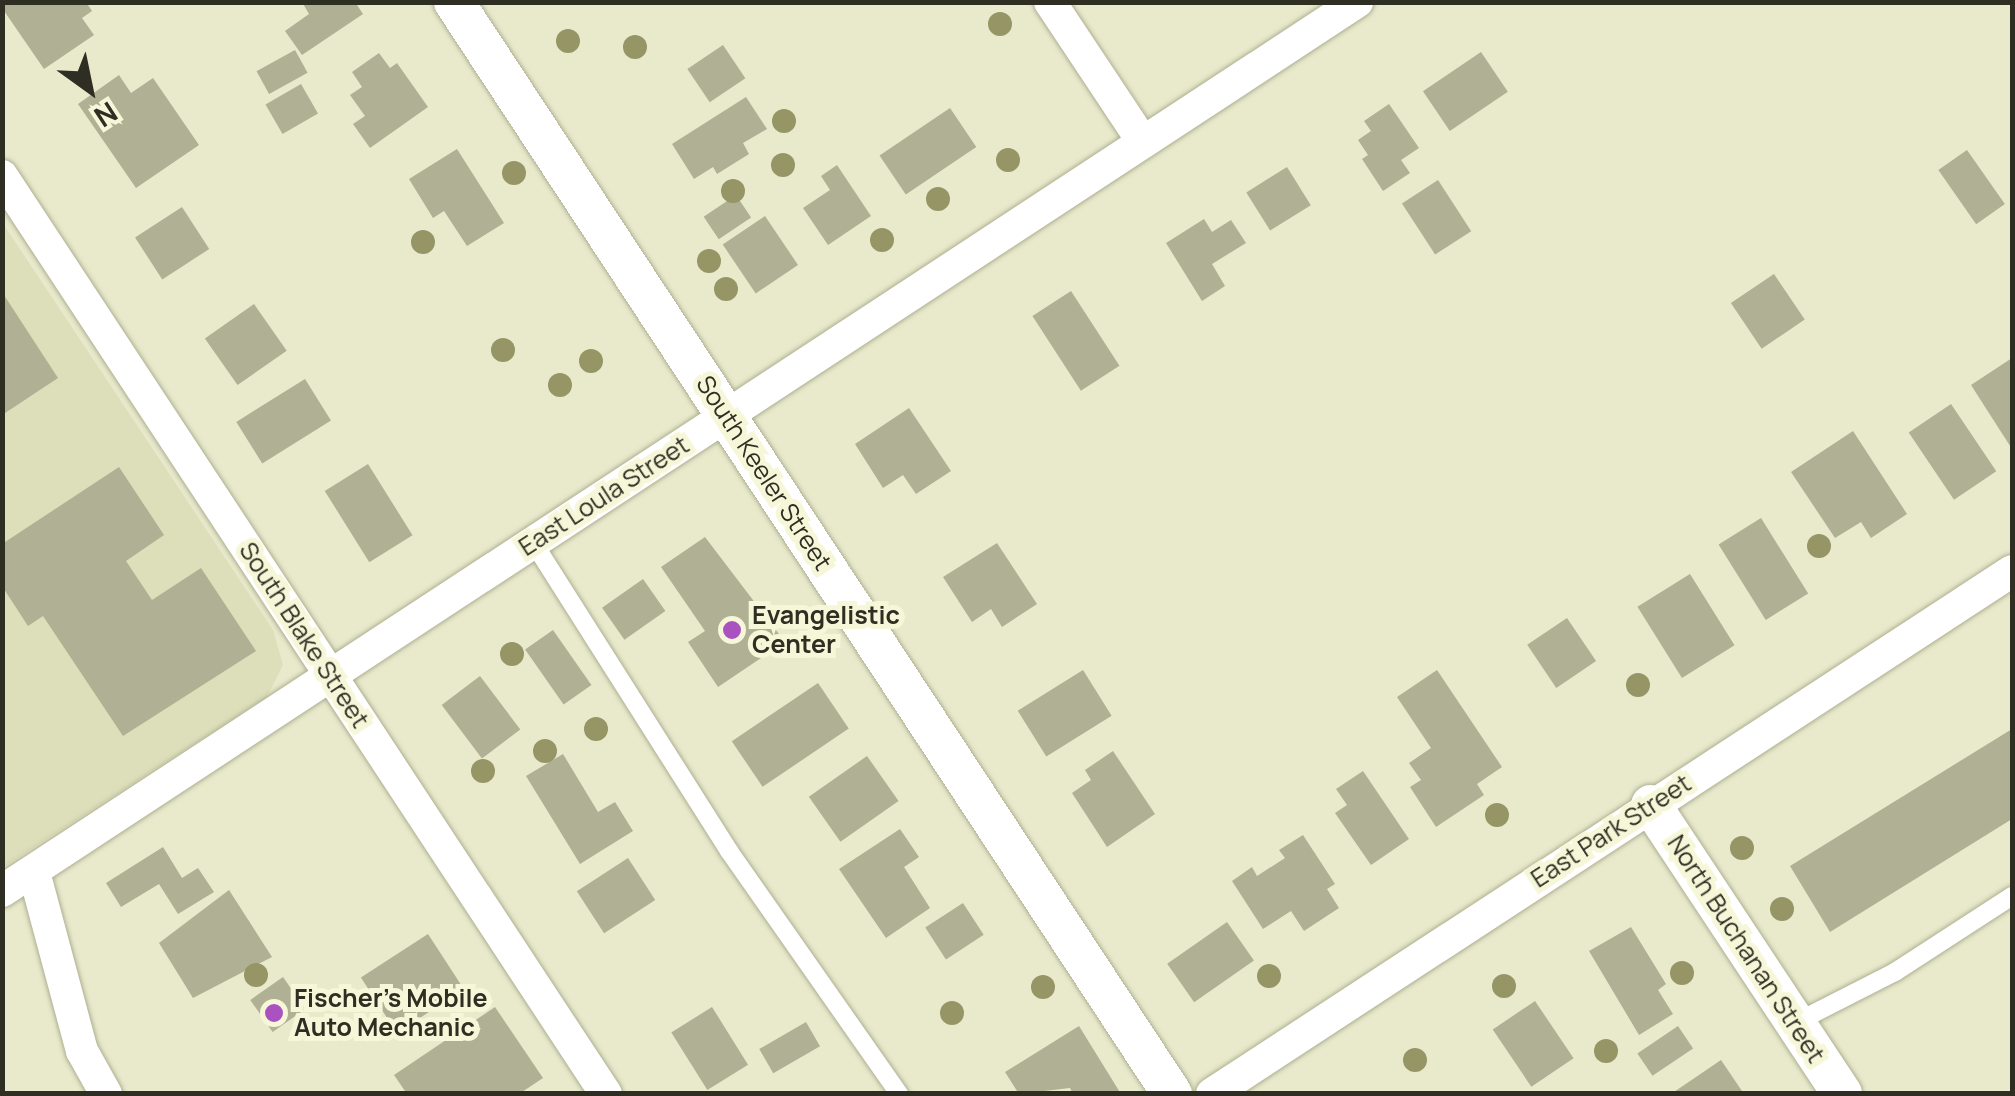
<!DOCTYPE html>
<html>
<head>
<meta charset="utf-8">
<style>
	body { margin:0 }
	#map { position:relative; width:2015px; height:1096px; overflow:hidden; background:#e9eacc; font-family:Manrope,sans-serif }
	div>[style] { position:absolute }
	.built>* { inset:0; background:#dddeba }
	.building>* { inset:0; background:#afb094; transform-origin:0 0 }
	.roads { filter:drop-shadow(0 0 2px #aeaf92) drop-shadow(0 0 2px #aeaf92) }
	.service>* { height:18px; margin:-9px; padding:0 9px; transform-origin:9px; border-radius:9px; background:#fff }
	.minor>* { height:32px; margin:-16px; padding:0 16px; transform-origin:16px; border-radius:16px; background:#fff }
	.tertiary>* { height:40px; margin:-20px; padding:0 20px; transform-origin:20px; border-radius:20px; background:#fff }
	.trees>* { width:24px; height:24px; margin:-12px; border-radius:50%; background:#959565 }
	.dots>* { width:28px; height:28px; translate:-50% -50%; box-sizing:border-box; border:5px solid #f6f7d9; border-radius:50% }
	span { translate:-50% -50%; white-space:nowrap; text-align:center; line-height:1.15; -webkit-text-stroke:10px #f6f7d9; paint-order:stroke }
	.street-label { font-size:25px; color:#2e2e22 }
	.poi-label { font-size:25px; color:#2e2e22; font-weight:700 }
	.left { translate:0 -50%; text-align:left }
	.frame { position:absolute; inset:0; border:5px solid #2e2e22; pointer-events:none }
	.north { position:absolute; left:40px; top:40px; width:100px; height:100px; -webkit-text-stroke:8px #f6f7d9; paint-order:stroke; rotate:147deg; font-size:28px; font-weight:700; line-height:40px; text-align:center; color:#2e2e22 }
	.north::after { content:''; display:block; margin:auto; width:35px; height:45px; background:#2e2e22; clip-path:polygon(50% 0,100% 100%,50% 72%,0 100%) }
</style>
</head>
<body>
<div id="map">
	<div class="built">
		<i style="clip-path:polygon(2px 222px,273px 630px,283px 665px,267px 697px,3px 867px)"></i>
	</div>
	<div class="building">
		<i style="clip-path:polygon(7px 2px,86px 2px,92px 11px,82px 18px,94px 35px,44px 69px,2px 8px)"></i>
		<i style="clip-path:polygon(302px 2px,355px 2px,363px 14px,302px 55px,285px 31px,309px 14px)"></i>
		<i style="left:723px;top:45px;width:40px;height:43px;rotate:56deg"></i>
		<i style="left:295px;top:50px;width:26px;height:44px;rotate:61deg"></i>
		<i style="left:1481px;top:52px;width:48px;height:70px;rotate:56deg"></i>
		<i style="clip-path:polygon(379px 53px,390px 68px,397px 63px,428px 107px,370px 148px,353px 124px,365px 116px,350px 95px,362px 87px,352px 72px)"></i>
		<i style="clip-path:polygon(119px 75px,131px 93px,153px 78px,199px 145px,136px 188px,78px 104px)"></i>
		<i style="left:301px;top:84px;width:34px;height:41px;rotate:60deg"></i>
		<i style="clip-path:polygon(746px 97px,767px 129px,743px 143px,749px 154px,717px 174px,713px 167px,694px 179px,672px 144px)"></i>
		<i style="clip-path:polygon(1389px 104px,1419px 148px,1401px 160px,1410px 173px,1383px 191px,1362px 159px,1368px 155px,1358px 140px,1371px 131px,1364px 121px)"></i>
		<i style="left:950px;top:108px;width:47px;height:85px;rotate:56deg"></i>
		<i style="clip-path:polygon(457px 149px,504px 223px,467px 246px,444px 211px,433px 218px,409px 179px)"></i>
		<i style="left:1967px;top:150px;width:66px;height:35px;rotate:55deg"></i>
		<i style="clip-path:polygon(837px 165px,871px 216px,828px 245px,803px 208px,830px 190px,821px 176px)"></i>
		<i style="left:1287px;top:167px;width:45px;height:48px;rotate:58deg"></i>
		<i style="left:1438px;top:180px;width:61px;height:43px;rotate:57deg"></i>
		<i style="left:736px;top:195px;width:27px;height:39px;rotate:56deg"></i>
		<i style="left:182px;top:207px;width:50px;height:56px;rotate:57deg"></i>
		<i style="left:765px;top:216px;width:59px;height:51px;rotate:56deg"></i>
		<i style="clip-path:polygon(1204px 219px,1212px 232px,1231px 220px,1246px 243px,1212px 264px,1225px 286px,1202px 301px,1166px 243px)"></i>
		<i style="left:1774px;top:274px;width:55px;height:52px;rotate:56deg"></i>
		<i style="left:1071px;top:291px;width:89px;height:46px;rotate:57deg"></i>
		<i style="clip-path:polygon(2px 292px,58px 378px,2px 415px)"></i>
		<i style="left:254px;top:304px;width:57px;height:60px;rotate:55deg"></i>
		<i style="clip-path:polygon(2012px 358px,2012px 449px,1971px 385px)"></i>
		<i style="left:305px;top:379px;width:49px;height:81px;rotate:58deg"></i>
		<i style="left:1951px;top:404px;width:81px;height:51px;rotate:56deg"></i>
		<i style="clip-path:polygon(909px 408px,951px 471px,916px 494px,903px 475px,883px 488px,855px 444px)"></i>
		<i style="clip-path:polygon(1853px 431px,1907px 514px,1871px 538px,1861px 522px,1835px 538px,1791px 472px)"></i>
		<i style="left:368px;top:464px;width:84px;height:51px;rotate:58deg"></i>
		<i style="clip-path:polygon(119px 467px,164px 535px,126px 561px,152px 600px,201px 568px,256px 651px,123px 736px,43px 616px,28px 626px,2px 586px,2px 544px)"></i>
		<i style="left:1761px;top:518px;width:89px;height:50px;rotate:58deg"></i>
		<i style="clip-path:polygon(705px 537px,785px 642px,718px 687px,688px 642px,705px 631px,661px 567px)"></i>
		<i style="clip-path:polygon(997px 543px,1037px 604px,1002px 627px,991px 609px,972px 622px,943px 577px)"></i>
		<i style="left:1690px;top:574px;width:84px;height:62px;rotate:58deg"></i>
		<i style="left:643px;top:579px;width:39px;height:50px;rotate:55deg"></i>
		<i style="left:1567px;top:618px;width:52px;height:48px;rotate:56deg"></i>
		<i style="left:553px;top:630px;width:67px;height:34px;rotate:55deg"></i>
		<i style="left:1083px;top:670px;width:54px;height:77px;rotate:58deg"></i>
		<i style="clip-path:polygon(1437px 670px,1502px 767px,1477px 784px,1484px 795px,1436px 827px,1410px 787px,1421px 780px,1409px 763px,1431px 748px,1397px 697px)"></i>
		<i style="left:480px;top:676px;width:67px;height:48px;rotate:53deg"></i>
		<i style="left:818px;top:683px;width:55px;height:104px;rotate:56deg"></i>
		<i style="clip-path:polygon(2012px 729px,2012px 819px,1830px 932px,1790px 866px)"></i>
		<i style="clip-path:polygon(1113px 751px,1155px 814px,1107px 847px,1072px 793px,1091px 780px,1085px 770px)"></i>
		<i style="clip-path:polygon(563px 754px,598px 812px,615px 802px,633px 831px,580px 864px,526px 776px)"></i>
		<i style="left:867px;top:756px;width:55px;height:71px;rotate:55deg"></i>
		<i style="clip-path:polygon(1363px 771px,1409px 839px,1371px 865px,1335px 813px,1347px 805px,1336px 789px)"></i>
		<i style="clip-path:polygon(900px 829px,919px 857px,904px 867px,930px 908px,886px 938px,839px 869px)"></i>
		<i style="clip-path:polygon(1303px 835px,1335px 884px,1327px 889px,1339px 908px,1304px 931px,1291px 911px,1263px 929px,1232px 881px,1252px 867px,1257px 876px,1285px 858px,1279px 850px)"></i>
		<i style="clip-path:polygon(163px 847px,182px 878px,198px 868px,214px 892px,178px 914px,159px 884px,121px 907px,106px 883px)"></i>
		<i style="left:628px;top:858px;width:50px;height:61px;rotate:57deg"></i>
		<i style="clip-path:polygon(229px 890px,272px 957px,193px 998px,159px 943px)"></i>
		<i style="left:963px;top:903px;width:38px;height:45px;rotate:57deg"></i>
		<i style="left:1227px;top:922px;width:47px;height:73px;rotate:55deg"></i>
		<i style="clip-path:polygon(1631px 927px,1666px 984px,1658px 990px,1673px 1014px,1639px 1035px,1589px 951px)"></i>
		<i style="left:428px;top:934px;width:66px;height:80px;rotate:57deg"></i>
		<i style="left:283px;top:977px;width:39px;height:40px;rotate:55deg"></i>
		<i style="left:1535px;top:1001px;width:69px;height:51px;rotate:56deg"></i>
		<i style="clip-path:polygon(495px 1007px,543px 1078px,519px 1094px,407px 1094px,394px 1075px)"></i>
		<i style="left:712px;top:1007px;width:68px;height:48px;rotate:58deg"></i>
		<i style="left:806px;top:1022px;width:28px;height:54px;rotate:60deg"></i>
		<i style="clip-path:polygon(1079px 1026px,1121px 1094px,1073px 1094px,1070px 1088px,1019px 1094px,1005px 1072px)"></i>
		<i style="left:1678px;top:1026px;width:27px;height:49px;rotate:56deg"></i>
		<i style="clip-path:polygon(1721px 1060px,1744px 1094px,1671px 1094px)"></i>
	</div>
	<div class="roads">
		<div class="service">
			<i style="left:533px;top:542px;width:366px;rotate:57.6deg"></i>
			<i style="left:729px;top:851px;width:297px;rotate:55deg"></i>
			<i style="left:1795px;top:1023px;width:112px;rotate:-27deg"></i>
			<i style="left:1895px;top:972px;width:140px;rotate:-33deg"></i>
		</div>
		<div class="minor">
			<i style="left:1050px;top:2px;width:168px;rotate:56.4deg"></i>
			<i style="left:2px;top:176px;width:1099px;rotate:56.66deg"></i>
			<i style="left:34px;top:872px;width:185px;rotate:75deg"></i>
			<i style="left:82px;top:1051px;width:49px;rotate:60.8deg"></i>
			<i style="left:2px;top:891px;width:1621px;rotate:-33.27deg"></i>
			<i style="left:1212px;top:1094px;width:956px;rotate:-33.17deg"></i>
		</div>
		<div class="tertiary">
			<i style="left:454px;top:2px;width:1307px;rotate:56.67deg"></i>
			<i style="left:1651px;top:805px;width:346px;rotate:56.5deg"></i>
		</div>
	</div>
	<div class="trees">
		<i style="left:1000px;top:24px"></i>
		<i style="left:568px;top:41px"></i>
		<i style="left:635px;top:47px"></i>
		<i style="left:784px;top:121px"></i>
		<i style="left:1008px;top:160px"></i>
		<i style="left:783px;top:165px"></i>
		<i style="left:514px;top:173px"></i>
		<i style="left:733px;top:191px"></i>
		<i style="left:938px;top:199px"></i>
		<i style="left:882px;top:240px"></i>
		<i style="left:423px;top:242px"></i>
		<i style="left:709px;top:261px"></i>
		<i style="left:726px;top:289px"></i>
		<i style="left:503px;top:350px"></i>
		<i style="left:591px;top:361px"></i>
		<i style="left:560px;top:385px"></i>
		<i style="left:1819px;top:546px"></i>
		<i style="left:512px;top:654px"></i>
		<i style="left:1638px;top:685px"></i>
		<i style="left:596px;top:729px"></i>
		<i style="left:545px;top:751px"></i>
		<i style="left:483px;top:771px"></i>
		<i style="left:1497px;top:815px"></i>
		<i style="left:1742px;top:848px"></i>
		<i style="left:1782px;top:909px"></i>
		<i style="left:1682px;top:973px"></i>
		<i style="left:256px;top:975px"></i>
		<i style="left:1269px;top:976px"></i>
		<i style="left:1504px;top:986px"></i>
		<i style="left:1043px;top:987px"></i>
		<i style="left:952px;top:1013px"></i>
		<i style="left:1606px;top:1051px"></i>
		<i style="left:1415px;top:1060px"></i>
	</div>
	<div class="dots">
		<i style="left:732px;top:630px;background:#a952c0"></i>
		<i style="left:274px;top:1013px;background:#a952c0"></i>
	</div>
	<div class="street-label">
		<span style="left:764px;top:473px;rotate:57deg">South Keeler Street</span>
		<span style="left:604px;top:496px;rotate:-33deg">East Loula Street</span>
		<span style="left:304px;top:635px;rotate:57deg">South Blake Street</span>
		<span style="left:1611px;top:831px;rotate:-33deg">East Park Street</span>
		<span style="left:1746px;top:949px;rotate:57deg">North Buchanan Street</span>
	</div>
	<div class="poi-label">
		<span class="left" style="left:752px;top:630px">Evangelistic<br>Center</span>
		<span class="left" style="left:294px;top:1013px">Fischer's Mobile<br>Auto Mechanic</span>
	</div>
	<div class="frame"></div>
	<div class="north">N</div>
</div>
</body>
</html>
